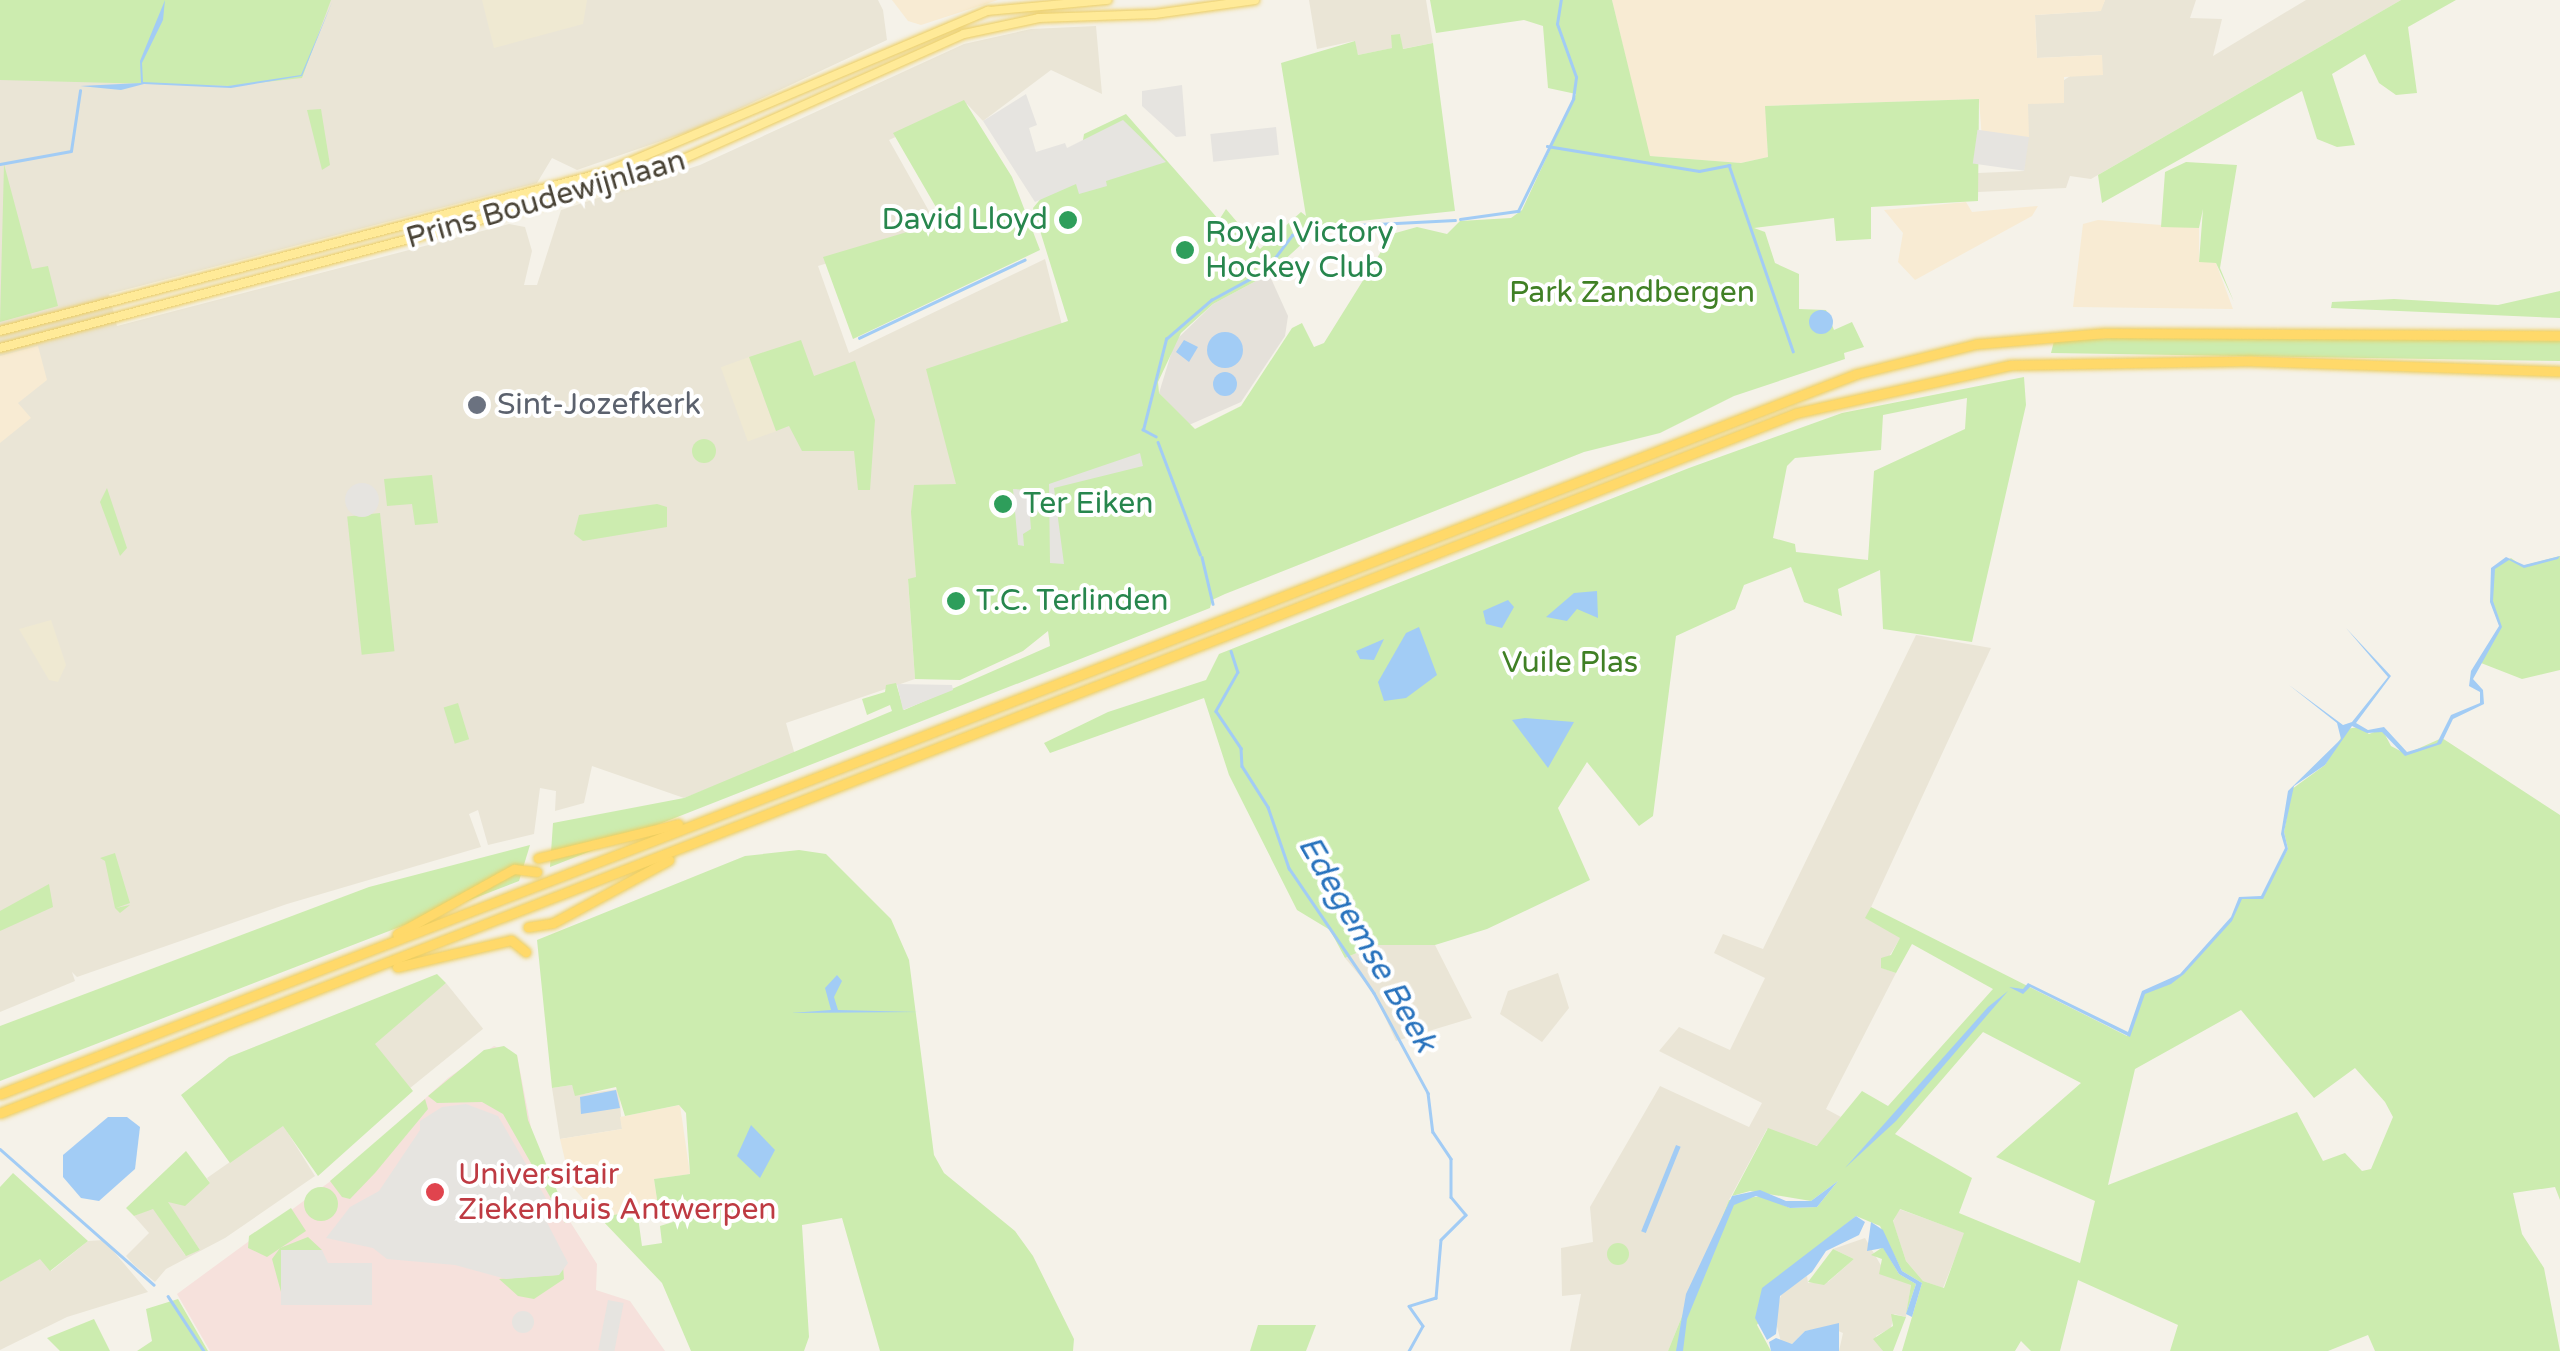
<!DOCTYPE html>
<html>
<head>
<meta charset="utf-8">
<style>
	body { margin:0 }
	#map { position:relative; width:2560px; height:1351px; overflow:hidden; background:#f5f2e9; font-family:"Varela Round",sans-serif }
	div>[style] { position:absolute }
	.residential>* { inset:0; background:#eae5d6; transform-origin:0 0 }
	.commercial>* { inset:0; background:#f8ebd3 }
	.industrial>* { inset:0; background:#e5e1da }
	.education>* { inset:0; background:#efe9d2; transform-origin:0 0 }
	.medical>* { inset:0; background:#f6e1dc }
	.green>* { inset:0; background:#ccecaf; transform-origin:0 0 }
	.round { border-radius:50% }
	.parking>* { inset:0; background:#e6e4e0; transform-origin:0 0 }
	.water>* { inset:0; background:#a2ccf5; transform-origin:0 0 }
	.stream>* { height:2.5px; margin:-1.25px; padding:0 1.25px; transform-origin:1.25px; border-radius:1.25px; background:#a2ccf5 }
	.roads { filter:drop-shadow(0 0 2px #eccd60) drop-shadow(0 0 2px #eccd60) }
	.major>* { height:8px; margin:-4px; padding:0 4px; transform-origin:4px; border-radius:4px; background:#ffea98 }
	.highway>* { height:9px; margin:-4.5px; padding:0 4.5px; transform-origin:4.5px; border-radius:4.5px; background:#ffd96a }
	.dots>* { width:28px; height:28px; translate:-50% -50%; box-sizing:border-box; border:5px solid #fff; border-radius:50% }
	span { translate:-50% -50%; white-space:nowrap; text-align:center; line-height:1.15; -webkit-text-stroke:8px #fff; paint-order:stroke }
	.street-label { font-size:30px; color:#494336 }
	.leisure-label { font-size:30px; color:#27864d }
	.right { translate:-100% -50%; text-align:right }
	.left { translate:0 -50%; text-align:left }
	.park-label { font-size:30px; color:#408025 }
	.worship-label { font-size:30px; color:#5b616d }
	.health-label { font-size:30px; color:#be3a42 }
	.water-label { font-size:32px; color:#2772bd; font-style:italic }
</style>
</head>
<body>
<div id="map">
	<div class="residential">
		<i style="clip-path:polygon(0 0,878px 0,883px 10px,887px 40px,696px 129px,577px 170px,552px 158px,537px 183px,109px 294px,117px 326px,509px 224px,525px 227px,532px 251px,524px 285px,537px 285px,561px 210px,700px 165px,964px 44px,1031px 29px,1096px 26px,1102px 94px,1051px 70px,983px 121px,967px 104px,889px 140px,939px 229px,818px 266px,849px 353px,1045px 259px,1063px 329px,956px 485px,914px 486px,916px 578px,908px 580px,915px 679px,786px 723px,795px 755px,684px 798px,592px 766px,584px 803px,555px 811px,556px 791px,540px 788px,534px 834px,488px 845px,478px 810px,469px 814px,481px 847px,287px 904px,77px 977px,72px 972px,75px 981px,0 1012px)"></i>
		<i style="clip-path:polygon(1309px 0,1426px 0,1433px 43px,1402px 49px,1400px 34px,1393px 48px,1358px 55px,1354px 41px,1317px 49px)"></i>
		<i style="clip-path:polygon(2105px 0,2196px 0,2190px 18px,2222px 19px,2213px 56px,2306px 0,2401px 0,2091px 179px,2070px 176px,2066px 188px,1978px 192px,1978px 173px,2024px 171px,2028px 104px,2102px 55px,2037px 58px,2035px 15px,2100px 11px)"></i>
		<i style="clip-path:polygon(1916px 635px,1991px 648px,1866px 918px,1901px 937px,1882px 968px,1896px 973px,1826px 1109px,1841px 1117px,1818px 1146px,1767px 1129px,1729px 1200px,1668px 1351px,1570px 1351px,1581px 1294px,1562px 1296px,1561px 1248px,1593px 1242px,1590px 1207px,1660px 1086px,1749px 1127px,1762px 1103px,1659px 1051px,1679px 1027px,1730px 1050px,1765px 978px,1714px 953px,1723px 934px,1763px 949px)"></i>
		<i style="clip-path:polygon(1375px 945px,1435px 945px,1472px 1018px,1396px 1041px,1374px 993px,1345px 958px)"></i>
		<i style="clip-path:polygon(1558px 973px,1569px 1008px,1542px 1042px,1500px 1014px,1508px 991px)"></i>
		<i style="left:446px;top:983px;width:59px;height:94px;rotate:51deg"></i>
		<i style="clip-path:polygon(572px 1085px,576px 1095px,619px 1089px,622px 1129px,560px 1139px,552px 1088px)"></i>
		<i style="clip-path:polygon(283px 1125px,315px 1176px,225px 1238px,166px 1269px,155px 1282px,134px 1265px,126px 1256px,149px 1233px,134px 1216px,153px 1208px,185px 1255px,200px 1250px,167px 1202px,210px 1183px,207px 1178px)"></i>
		<i style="clip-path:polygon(1899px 1209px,1965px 1233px,1943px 1288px,1923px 1281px,1906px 1261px,1893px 1222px)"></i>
		<i style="clip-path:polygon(1865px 1238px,1886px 1274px,1911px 1284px,1906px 1317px,1894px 1314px,1891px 1328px,1876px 1336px,1883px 1351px,1839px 1351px,1843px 1333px,1829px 1327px,1805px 1331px,1792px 1344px,1781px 1342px,1774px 1315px,1782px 1293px,1807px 1276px,1808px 1283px,1828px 1282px,1854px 1259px,1833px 1249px)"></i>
		<i style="clip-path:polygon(104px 1240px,148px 1292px,67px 1317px,0 1350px,0 1282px,40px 1258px,51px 1271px,88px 1241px)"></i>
	</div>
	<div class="commercial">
		<i style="clip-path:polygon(892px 0,998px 0,921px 25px,908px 21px)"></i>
		<i style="clip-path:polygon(1612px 0,2105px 0,2101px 11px,2035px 15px,2037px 58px,2102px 55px,2103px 75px,2064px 77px,2064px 103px,2028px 104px,2029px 137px,1982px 139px,1979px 99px,1766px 106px,1768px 157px,1741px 163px,1649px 156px)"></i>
		<i style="clip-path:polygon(1966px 202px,1972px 212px,2038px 206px,2032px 216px,1915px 280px,1898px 262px,1903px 233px,1884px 210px)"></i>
		<i style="clip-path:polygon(2098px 220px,2199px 228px,2199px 261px,2216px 263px,2233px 309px,2073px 307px,2083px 224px)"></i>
		<i style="clip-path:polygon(38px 346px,47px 380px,18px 403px,31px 418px,0 443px,0 356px)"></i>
		<i style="clip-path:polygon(680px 1105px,690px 1174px,654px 1179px,658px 1206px,600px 1218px,571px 1185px,560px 1139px,622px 1129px,620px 1117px)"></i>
	</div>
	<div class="industrial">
		<i style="clip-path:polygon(1269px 274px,1288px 316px,1285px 336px,1241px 402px,1189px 425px,1159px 393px,1175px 341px,1213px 304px)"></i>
	</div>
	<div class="education">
		<i style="clip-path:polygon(482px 0,587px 0,583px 24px,494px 48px)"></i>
		<i style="left:749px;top:357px;width:79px;height:30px;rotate:70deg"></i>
		<i style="clip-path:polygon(51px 620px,66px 665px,58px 682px,49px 680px,19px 629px)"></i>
	</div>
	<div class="medical">
		<i style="clip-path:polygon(494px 1046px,517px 1055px,533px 1138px,569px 1220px,597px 1264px,596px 1290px,630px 1301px,665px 1351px,210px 1351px,177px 1294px,347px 1169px,448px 1078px)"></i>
	</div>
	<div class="green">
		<i style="clip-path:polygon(0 0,331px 0,302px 78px,229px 86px,0 80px)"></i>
		<i style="clip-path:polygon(1430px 0,1612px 0,1650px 156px,1741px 163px,1768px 157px,1765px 106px,1979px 99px,1978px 201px,1871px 207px,1871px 239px,1836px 241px,1834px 218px,1754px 228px,1765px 232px,1775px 263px,1799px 274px,1799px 309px,1826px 310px,1834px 330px,1852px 322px,1864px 347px,1844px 353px,1845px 359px,1734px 396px,1660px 433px,1584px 452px,1225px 594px,1212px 600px,1210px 608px,550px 867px,553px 823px,684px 798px,892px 711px,890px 705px,867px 715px,862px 699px,885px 692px,886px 685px,896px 683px,904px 710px,1050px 646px,1048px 631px,1023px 651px,960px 680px,915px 679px,908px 579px,916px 577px,911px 512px,914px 485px,956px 484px,926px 369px,1068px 321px,1033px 208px,1043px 196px,1076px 183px,1084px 134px,1126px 114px,1219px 220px,1226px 209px,1260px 249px,1301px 212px,1306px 216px,1281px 63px,1355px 41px,1358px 55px,1392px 48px,1391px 35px,1400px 34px,1403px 49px,1433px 43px,1455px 211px,1313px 226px,1315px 232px,1269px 274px,1213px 304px,1181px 333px,1158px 382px,1159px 393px,1195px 429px,1241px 406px,1292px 328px,1302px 323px,1314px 347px,1324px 343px,1392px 234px,1417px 227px,1447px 234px,1460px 221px,1511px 218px,1522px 210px,1576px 94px,1548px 88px,1543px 26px,1524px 20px,1436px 33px)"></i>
		<i style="clip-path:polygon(2401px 0,2456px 0,2408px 27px,2417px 93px,2396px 95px,2379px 83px,2365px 54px,2332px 74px,2355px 145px,2337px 147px,2317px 139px,2302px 91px,2102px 203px,2098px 175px)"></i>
		<i style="clip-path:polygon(964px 100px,1012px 177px,1040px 250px,853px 339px,823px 257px,944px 221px,893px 133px)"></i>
		<i style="clip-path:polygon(321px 109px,330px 165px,322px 170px,307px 110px)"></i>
		<i style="clip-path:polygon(2186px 162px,2237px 165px,2220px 268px,2234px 302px,2216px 263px,2199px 262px,2203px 209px,2199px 228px,2161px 227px,2165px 172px)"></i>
		<i style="clip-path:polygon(4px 164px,32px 269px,48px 266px,58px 306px,0 322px)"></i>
		<i style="clip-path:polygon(2560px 291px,2560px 318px,2331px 308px,2332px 302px,2394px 299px,2498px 305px)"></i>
		<i style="clip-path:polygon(2134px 337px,2560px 341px,2560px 361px,2051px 353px,2054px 341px)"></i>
		<i style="clip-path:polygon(801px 340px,814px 376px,855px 361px,875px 420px,870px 490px,858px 490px,854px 451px,802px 451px,789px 426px,776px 431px,749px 357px)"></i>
		<i style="clip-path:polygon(evenodd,2024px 377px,2026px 405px,1972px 642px,1883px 629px,1880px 570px,1838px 589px,1842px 616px,1804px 602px,1791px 567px,1744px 585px,1735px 609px,1676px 636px,1653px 816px,1639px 826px,1587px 762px,1558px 808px,1590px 880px,1487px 929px,1435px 945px,1375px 945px,1345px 958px,1330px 930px,1297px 910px,1229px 775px,1204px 698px,1050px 753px,1044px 743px,1108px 712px,1206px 680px,1219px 654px,1689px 468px,1842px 413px,2024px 377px,1967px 398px,1965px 429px,1874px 471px,1868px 560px,1796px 552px,1795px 544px,1773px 538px,1787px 466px,1795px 458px,1881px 450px,1883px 415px,1967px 398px)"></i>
		<i class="round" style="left:692px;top:439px;width:24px;height:24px"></i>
		<i style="clip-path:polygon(432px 475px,438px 523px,415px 525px,412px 504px,387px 506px,384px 479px)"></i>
		<i style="clip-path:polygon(107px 488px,127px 548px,120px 556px,100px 502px)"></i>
		<i style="clip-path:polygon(657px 504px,667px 507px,667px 527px,583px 541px,574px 534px,579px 515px)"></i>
		<i style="left:380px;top:513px;width:139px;height:33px;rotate:84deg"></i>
		<i style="clip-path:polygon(2560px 556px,2560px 670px,2522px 679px,2481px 663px,2500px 627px,2492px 606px,2493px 569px,2511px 558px,2522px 566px)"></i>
		<i style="left:458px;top:703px;width:38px;height:15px;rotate:73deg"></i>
		<i style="clip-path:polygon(evenodd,2359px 727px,2369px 734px,2382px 729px,2391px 746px,2406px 754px,2442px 738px,2560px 815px,2560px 1200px,2555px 1187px,2513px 1193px,2522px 1234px,2544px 1268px,2560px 1351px,2375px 1351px,2368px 1335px,2328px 1351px,2170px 1351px,2178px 1325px,2078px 1280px,2060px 1351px,2031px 1351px,2021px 1341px,2015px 1351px,1902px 1351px,1922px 1283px,1902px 1271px,1880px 1226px,1856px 1216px,1789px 1271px,1757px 1325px,1771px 1351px,1668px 1351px,1729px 1200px,1763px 1196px,1790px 1208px,1817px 1207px,1838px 1181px,1811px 1201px,1750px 1191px,1732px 1196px,1768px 1128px,1817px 1146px,1862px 1091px,1888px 1106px,1993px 989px,1912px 944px,1896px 973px,1881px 968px,1881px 958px,1891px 955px,1900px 938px,1865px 918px,1871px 907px,2127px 1036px,2143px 993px,2180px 975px,2232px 918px,2240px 898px,2260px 899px,2288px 849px,2284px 832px,2292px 789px,2325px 765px,2346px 729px,2359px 727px,2241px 1010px,2314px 1098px,2355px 1068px,2385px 1102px,2393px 1117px,2371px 1169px,2362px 1171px,2345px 1153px,2323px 1161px,2297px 1112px,2108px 1185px,2135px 1069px,2241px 1010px,2359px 727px,1983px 1032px,2081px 1083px,1996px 1157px,2095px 1201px,2080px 1263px,1959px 1213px,1972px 1178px,1895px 1134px,1983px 1032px,2359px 727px,1900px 1209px,1964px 1233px,1944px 1288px,1923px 1281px,1906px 1261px,1893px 1221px,1900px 1209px)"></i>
		<i style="clip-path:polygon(530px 845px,519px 881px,0 1081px,0 1026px,369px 887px)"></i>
		<i style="clip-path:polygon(799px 850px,826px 854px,891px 919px,909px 960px,934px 1155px,944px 1173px,1015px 1231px,1033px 1256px,1074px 1339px,1073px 1351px,880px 1351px,842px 1218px,802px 1225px,809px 1337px,804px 1351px,691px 1351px,662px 1283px,600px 1218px,637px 1210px,642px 1246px,662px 1243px,660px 1226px,673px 1222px,670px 1204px,658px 1206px,654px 1179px,690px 1174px,686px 1113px,679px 1105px,625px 1116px,616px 1087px,575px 1096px,572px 1085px,552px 1088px,537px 940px,745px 856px)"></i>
		<i style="clip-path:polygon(115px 853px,130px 903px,116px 908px,130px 905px,120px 913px,115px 908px,105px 861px,100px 858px)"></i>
		<i style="clip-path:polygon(49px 884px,53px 907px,0 931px,0 911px)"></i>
		<i style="clip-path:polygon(437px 974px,446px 983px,375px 1044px,413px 1091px,318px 1176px,283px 1126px,230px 1163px,181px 1095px,229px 1057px)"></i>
		<i style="clip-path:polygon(504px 1046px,517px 1055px,528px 1120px,569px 1220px,565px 1223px,503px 1114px,482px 1102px,437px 1103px,428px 1096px,484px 1050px)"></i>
		<i style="clip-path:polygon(425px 1099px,428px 1109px,375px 1173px,350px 1199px,342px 1197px,330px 1181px)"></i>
		<i style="clip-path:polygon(186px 1151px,210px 1183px,185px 1206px,168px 1202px,200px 1250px,186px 1256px,153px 1209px,134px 1216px,126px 1208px)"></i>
		<i style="clip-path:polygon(13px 1173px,88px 1241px,50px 1271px,40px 1259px,0 1282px,0 1187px)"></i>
		<i class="round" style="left:304px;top:1187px;width:34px;height:34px"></i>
		<i style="clip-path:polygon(291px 1208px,306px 1231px,267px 1257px,248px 1248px,249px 1236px)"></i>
		<i style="clip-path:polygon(308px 1237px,322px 1250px,281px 1250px,281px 1292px,272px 1259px,280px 1248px)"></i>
		<i class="round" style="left:1607px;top:1243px;width:22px;height:22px"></i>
		<i style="clip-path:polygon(1883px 1247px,1899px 1274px,1916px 1284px,1906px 1314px,1911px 1285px,1879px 1274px,1882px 1259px,1871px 1255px)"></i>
		<i style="clip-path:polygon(1833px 1249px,1854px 1259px,1824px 1285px,1808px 1282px)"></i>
		<i style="clip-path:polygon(563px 1266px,564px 1279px,534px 1299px,518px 1296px,499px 1279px,558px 1275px)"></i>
		<i style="clip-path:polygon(178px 1299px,208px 1351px,137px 1351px,152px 1341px,146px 1309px)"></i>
		<i style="clip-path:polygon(1891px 1314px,1906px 1317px,1893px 1351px,1883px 1351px,1873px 1339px,1893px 1326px)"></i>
		<i style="clip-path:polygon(94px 1319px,110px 1351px,60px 1351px,47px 1338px)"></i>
		<i style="clip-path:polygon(1258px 1325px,1316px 1325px,1306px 1351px,1250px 1351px)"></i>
	</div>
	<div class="parking">
		<i style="clip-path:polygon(1182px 85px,1186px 136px,1176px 137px,1142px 106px,1142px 91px)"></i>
		<i style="clip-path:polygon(1026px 94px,1037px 125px,1029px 128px,1036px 152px,1065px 143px,1067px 148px,1123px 120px,1166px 162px,1106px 181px,1107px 186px,1079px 194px,1076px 184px,1035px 202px,983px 121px)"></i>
		<i style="left:1276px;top:127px;width:28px;height:66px;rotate:84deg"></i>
		<i style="left:2029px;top:137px;width:34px;height:52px;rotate:98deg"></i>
		<i style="clip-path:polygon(1140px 453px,1143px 466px,1054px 488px,1064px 564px,1050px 563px,1049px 484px)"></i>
		<i class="round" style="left:345px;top:483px;width:34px;height:34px"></i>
		<i style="clip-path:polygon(1013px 489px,1028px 490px,1031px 529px,1023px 534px,1024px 546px,1018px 545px)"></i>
		<i style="clip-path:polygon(897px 684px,952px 685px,953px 690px,903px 710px)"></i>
		<i style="clip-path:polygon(466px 1104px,498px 1116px,547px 1200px,539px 1207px,568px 1263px,559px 1275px,506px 1279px,455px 1265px,387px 1259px,373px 1248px,326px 1238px,350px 1207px,379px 1191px,420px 1130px,420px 1121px,442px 1107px)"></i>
		<i style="clip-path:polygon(281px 1250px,322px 1250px,328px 1263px,372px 1263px,372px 1305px,281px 1305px)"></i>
		<i style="left:608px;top:1300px;width:16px;height:51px;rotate:11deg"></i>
		<i class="round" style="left:512px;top:1311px;width:22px;height:22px"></i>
	</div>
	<div class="water">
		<i style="clip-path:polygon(165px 0,163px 20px,142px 63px,143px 82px,228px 86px,301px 75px,333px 0,302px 76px,231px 88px,144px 84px,121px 90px,80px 86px,141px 83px,140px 61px)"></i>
		<i class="round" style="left:1809px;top:310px;width:24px;height:24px"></i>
		<i class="round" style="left:1207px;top:332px;width:36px;height:36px"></i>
		<i style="clip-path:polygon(1184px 340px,1198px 347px,1189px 362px,1176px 352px)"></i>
		<i class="round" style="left:1213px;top:372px;width:24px;height:24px"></i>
		<i style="clip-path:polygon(2560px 556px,2558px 559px,2524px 568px,2509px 560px,2495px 569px,2493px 601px,2502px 627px,2473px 679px,2483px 690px,2484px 704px,2453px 719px,2441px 744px,2405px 756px,2382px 732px,2367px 733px,2352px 726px,2325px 765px,2294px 786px,2284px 832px,2288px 849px,2263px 899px,2242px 899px,2232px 921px,2184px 974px,2171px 984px,2145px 994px,2130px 1037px,2030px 987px,2023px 994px,2009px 987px,2023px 989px,2028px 983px,2128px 1032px,2142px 991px,2180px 974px,2231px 917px,2239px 897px,2261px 896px,2285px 848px,2281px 834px,2288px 791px,2341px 739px,2337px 723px,2289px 685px,2343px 725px,2352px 722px,2388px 677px,2346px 628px,2391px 676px,2356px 723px,2368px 730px,2384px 727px,2407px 752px,2437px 743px,2451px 715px,2480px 703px,2480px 692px,2469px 686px,2471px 671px,2499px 626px,2490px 602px,2491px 568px,2506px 557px,2524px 565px)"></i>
		<i style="clip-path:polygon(1597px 591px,1598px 618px,1577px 609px,1567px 621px,1546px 617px,1574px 593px)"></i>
		<i style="clip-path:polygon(1508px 600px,1514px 607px,1502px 628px,1486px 624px,1483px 611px)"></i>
		<i style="clip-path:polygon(1419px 627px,1437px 675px,1406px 698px,1384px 701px,1378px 682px,1406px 633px)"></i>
		<i style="clip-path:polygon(1384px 639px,1374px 660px,1360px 659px,1356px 651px)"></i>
		<i style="clip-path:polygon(1512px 720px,1525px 718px,1574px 722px,1548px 768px)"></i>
		<i style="clip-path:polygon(837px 975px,842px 981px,834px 997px,838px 1010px,918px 1012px,791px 1013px,831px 1010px,825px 988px)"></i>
		<i style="clip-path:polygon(2008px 991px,1896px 1121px,1845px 1168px,1988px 1007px)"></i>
		<i style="clip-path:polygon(616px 1090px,620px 1108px,581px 1114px,580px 1097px)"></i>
		<i style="clip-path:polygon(108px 1117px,127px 1117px,140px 1127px,135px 1169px,99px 1201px,81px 1198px,63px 1177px,63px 1155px)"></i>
		<i style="clip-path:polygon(751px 1125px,775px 1150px,760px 1178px,737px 1156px)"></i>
		<i style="left:1676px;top:1145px;width:5px;height:93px;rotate:22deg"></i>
		<i style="clip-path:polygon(1838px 1181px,1817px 1207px,1790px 1208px,1756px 1196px,1734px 1205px,1687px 1319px,1683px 1351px,1676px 1351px,1686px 1294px,1732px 1196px,1760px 1190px,1786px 1201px,1811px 1201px)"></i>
		<i style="clip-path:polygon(1856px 1216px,1865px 1222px,1859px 1235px,1826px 1251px,1812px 1272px,1780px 1296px,1776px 1334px,1767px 1340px,1755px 1318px,1762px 1288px)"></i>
		<i style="clip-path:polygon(1871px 1222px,1883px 1230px,1902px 1271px,1922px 1283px,1912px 1317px,1906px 1314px,1916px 1284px,1899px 1274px,1883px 1248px,1867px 1251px)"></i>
		<i style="clip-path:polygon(1839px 1323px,1839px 1351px,1771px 1351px,1769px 1342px,1776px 1338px,1792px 1344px,1805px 1331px)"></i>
	</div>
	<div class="stream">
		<i style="left:1547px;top:146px;width:154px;rotate:9.3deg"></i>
		<i style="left:1699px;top:171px;width:31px;rotate:-11deg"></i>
		<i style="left:1729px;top:165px;width:197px;rotate:71deg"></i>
		<i style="left:0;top:164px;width:72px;rotate:-10.4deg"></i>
		<i style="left:71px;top:151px;width:61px;rotate:-81.5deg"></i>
		<i style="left:1460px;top:219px;width:59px;rotate:-7.9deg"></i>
		<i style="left:1518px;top:211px;width:125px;rotate:-63.8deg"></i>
		<i style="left:1573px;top:99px;width:22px;rotate:-82deg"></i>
		<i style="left:1576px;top:77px;width:56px;rotate:-109.7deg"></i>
		<i style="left:1557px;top:24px;width:24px;rotate:-81deg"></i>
		<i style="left:1271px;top:263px;width:35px;rotate:-53deg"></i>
		<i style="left:1292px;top:235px;width:27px;rotate:-17deg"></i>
		<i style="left:1318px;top:227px;width:137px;rotate:-2.9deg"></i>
		<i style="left:859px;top:338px;width:183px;rotate:-25.3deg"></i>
		<i style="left:1156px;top:437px;width:15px;rotate:-152deg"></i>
		<i style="left:1143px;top:430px;width:94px;rotate:-75.8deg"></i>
		<i style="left:1166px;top:339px;width:60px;rotate:-40.9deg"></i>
		<i style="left:1211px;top:300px;width:52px;rotate:-28.5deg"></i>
		<i style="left:1158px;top:442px;width:120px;rotate:69.4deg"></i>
		<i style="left:1202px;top:557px;width:48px;rotate:76.8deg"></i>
		<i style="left:1231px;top:651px;width:22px;rotate:72deg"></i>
		<i style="left:1238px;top:672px;width:45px;rotate:119.4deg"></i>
		<i style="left:1216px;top:711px;width:45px;rotate:56deg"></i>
		<i style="left:1241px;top:748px;width:18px;rotate:87deg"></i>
		<i style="left:1242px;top:766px;width:49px;rotate:57.6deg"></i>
		<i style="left:1268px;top:807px;width:65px;rotate:71deg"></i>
		<i style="left:1289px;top:868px;width:151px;rotate:55.8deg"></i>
		<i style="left:1374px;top:993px;width:114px;rotate:61.6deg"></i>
		<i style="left:1428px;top:1093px;width:39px;rotate:83deg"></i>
		<i style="left:1433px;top:1132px;width:32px;rotate:56deg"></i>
		<i style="left:1451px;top:1159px;width:38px;rotate:90deg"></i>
		<i style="left:1451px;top:1197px;width:23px;rotate:50deg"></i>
		<i style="left:1466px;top:1215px;width:35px;rotate:135deg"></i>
		<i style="left:1441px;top:1240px;width:58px;rotate:94.9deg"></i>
		<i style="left:1436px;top:1298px;width:28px;rotate:163deg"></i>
		<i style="left:1409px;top:1306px;width:24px;rotate:55deg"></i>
		<i style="left:1423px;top:1326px;width:29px;rotate:119deg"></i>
		<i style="left:0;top:1149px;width:205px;rotate:41.4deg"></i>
		<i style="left:168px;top:1296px;width:66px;rotate:56.8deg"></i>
	</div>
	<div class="roads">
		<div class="major">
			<i style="left:0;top:331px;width:627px;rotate:-14.7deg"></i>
			<i style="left:606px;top:172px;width:415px;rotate:-22.9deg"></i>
			<i style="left:988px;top:11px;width:120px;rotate:-5.3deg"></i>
			<i style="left:0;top:348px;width:668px;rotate:-14.93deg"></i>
			<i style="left:645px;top:176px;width:349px;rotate:-24deg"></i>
			<i style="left:964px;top:34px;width:77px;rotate:-12deg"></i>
			<i style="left:1039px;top:18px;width:116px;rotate:-2deg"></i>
			<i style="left:1155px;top:14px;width:101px;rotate:-8deg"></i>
		</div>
		<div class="highway">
			<i style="left:538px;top:858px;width:144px;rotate:-13.7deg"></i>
			<i style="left:528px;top:927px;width:25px;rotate:-9deg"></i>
			<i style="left:553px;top:923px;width:132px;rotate:-28.5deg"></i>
			<i style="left:397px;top:934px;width:134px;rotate:-29.1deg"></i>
			<i style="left:514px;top:869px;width:23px;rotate:7deg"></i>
			<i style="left:397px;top:967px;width:117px;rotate:-13.3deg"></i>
			<i style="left:511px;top:940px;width:19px;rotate:39deg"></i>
			<i style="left:0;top:1094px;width:1991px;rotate:-21.2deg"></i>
			<i style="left:1856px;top:374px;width:124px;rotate:-14deg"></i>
			<i style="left:1976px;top:344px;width:129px;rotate:-4.9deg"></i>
			<i style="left:2105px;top:333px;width:455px;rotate:0.3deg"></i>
			<i style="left:0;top:1113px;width:1928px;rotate:-21.29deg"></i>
			<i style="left:1796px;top:413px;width:220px;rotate:-12.6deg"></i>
			<i style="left:2011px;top:365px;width:240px;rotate:-1deg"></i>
			<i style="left:2251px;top:361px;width:309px;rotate:1.9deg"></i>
		</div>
	</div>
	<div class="dots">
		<i style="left:1068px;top:220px;background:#2e9e5b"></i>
		<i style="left:1185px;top:250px;background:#2e9e5b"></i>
		<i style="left:477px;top:405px;background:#6b7280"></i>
		<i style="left:1003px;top:504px;background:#2e9e5b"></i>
		<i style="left:956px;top:601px;background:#2e9e5b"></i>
		<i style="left:435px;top:1192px;background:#e0444e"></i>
	</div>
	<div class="street-label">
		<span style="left:546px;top:200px;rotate:-16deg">Prins Boudewijnlaan</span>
	</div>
	<div class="leisure-label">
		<span class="right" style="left:1048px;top:220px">David Lloyd</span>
		<span class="left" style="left:1205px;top:250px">Royal Victory<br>Hockey Club</span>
		<span class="left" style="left:1023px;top:504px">Ter Eiken</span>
		<span class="left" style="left:976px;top:601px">T.C. Terlinden</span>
	</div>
	<div class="park-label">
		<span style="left:1632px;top:293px">Park Zandbergen</span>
		<span style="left:1570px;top:663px">Vuile Plas</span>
	</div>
	<div class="worship-label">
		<span class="left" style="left:497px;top:405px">Sint-Jozefkerk</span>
	</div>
	<div class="health-label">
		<span class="left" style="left:458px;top:1192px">Universitair<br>Ziekenhuis Antwerpen</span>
	</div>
	<div class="water-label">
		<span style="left:1367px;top:944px;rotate:60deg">Edegemse Beek</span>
	</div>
</div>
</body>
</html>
